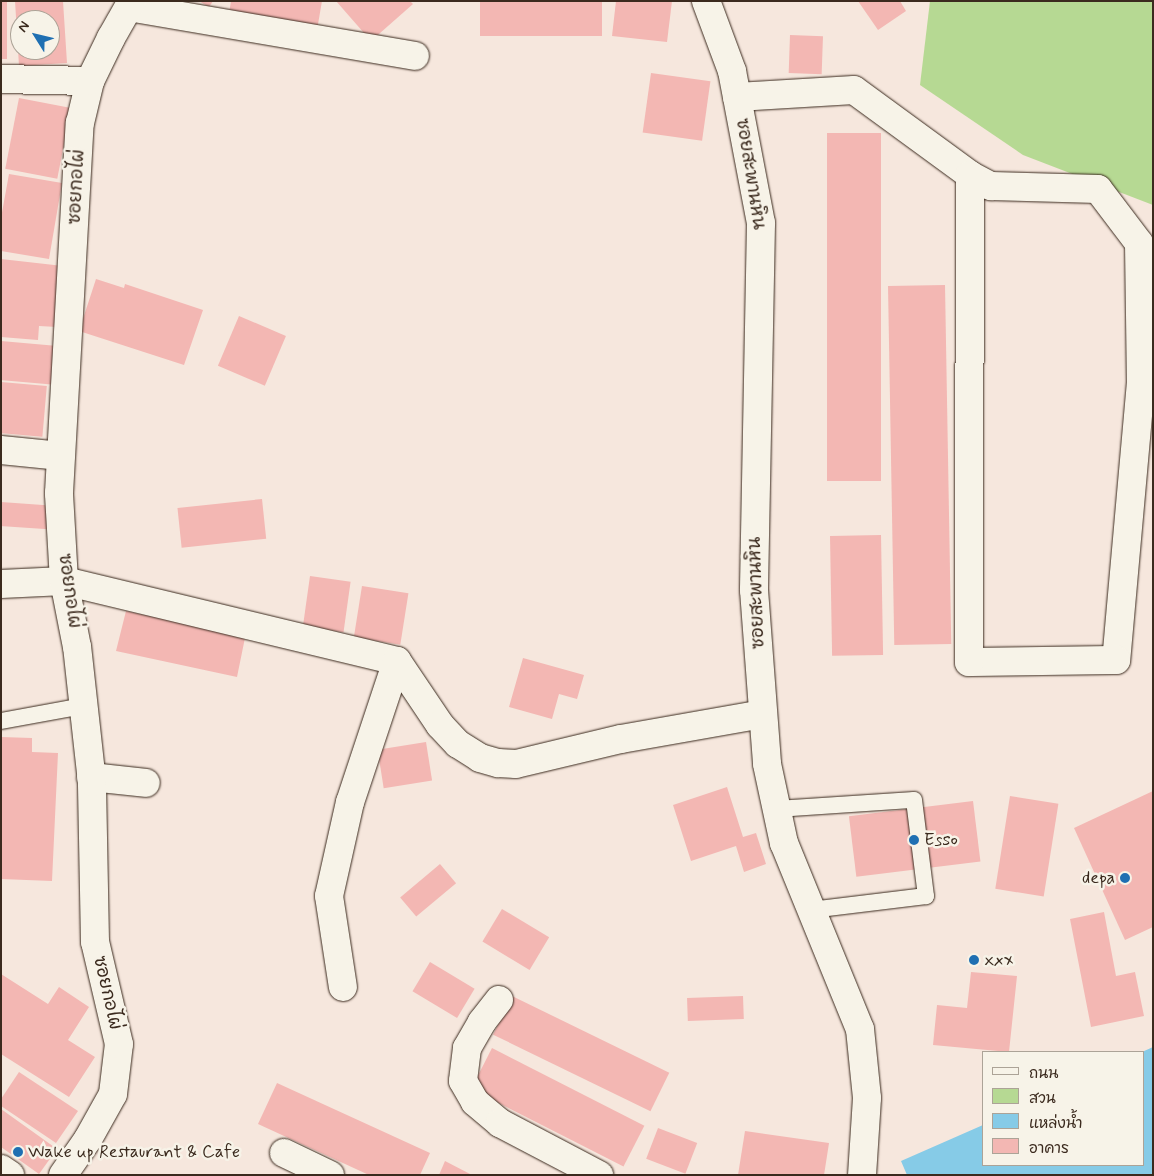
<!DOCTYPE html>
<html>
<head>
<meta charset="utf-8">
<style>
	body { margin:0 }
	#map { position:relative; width:1154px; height:1176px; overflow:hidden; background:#f6e7dd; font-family:Mynerve,"Playpen Sans Thai",sans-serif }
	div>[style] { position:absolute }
	.green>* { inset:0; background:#b6d993 }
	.water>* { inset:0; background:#86cbe7 }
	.building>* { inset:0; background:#f3b7b3; transform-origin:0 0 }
	.roads { filter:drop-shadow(0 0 1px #3b2a1e) drop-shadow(0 0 1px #3b2a1e) }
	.service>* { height:16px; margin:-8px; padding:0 8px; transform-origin:8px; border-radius:8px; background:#f7f3e8 }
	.minor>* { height:28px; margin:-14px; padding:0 14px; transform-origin:14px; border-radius:14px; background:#f7f3e8 }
	.secondary>* { height:28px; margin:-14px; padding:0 14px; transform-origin:14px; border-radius:14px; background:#f7f3e8 }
	.dots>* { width:14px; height:14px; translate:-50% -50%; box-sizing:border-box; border:2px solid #f7f3e8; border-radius:50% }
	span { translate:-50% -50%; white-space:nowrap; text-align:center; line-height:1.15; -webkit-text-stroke:5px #f7f3e8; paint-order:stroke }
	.street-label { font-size:18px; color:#3b2a1e }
	.poi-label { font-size:18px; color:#3b2a1e }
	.left { translate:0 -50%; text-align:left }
	.right { translate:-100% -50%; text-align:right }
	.frame { position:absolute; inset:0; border:2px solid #3b2a1e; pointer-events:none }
	.legend { position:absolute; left:982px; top:1051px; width:162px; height:115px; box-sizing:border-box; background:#f7f3e8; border:1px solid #aca397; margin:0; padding:6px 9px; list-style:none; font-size:15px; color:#3b2a1e }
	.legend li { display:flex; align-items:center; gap:10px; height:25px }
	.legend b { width:25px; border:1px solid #aca397 }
	.north { position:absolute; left:10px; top:10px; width:50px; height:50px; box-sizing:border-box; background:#f7f3e8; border:1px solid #aca397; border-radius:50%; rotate:306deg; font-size:14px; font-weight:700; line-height:20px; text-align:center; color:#3b2a1e }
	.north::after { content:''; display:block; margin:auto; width:18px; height:22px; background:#1f6fb2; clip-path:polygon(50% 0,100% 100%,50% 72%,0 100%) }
</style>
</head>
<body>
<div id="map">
	<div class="green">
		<i style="clip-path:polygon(930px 1px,1153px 1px,1153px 205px,1023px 155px,920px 85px)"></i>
	</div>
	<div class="water">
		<i style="clip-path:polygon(1153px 1047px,1153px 1175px,907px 1175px,901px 1161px,983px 1125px,983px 1165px,1143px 1165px,1142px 1052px)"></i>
	</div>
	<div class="building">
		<i style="left:1px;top:1px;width:6px;height:58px"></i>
		<i style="clip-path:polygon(evenodd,15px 1px,63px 1px,67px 63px,19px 66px,15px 1px,20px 20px,50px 20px,50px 50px,20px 50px,20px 20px)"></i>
		<i style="clip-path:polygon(199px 1px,213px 1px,209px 7px)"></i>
		<i style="clip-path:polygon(231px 1px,322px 1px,317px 30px,229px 14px)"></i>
		<i style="clip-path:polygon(336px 1px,410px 1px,413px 4px,371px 41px)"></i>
		<i style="left:480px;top:1px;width:122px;height:35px"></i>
		<i style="clip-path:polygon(616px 1px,672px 1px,667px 42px,612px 36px)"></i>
		<i style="clip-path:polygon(858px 1px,900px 1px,906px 11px,878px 30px)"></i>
		<i style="left:790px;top:35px;width:33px;height:38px;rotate:2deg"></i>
		<i style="left:651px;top:73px;width:60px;height:60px;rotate:8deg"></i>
		<i style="left:19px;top:98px;width:53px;height:72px;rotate:11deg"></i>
		<i style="left:827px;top:133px;width:54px;height:348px"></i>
		<i style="clip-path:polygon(9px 174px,62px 183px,49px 259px,1px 251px,1px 218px)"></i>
		<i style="clip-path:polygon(1px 259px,63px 266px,57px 327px,39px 326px,38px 340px,1px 337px)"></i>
		<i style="clip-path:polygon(96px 279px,124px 288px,125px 284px,203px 310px,184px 365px,79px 331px)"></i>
		<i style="left:945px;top:285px;width:359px;height:57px;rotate:89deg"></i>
		<i style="left:239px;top:316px;width:51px;height:54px;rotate:23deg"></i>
		<i style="left:1px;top:341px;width:54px;height:39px;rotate:5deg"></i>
		<i style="left:1px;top:382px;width:46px;height:51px;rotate:5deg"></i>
		<i style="left:262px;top:499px;width:40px;height:85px;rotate:84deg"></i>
		<i style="left:1px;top:502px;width:49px;height:24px;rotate:4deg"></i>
		<i style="left:881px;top:535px;width:120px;height:51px;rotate:89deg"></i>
		<i style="left:310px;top:576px;width:41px;height:51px;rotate:8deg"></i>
		<i style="left:362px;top:586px;width:47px;height:52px;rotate:9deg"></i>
		<i style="clip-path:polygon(126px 611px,212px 629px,247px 628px,237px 677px,116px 651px)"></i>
		<i style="clip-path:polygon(523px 658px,584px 675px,577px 699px,559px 694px,552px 719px,509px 707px)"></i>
		<i style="clip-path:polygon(1px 737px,32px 738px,32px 752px,58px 753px,52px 881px,1px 879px)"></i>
		<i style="left:426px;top:742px;width:39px;height:49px;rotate:81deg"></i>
		<i style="clip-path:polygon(727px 787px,743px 837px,756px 833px,766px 864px,744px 872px,736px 846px,691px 861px,673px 805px)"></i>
		<i style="clip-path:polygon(1153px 791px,1153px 927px,1125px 940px,1074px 828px)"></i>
		<i style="left:1010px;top:796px;width:49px;height:94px;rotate:9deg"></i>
		<i style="left:973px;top:801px;width:61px;height:125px;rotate:83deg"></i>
		<i style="left:440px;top:864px;width:25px;height:52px;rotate:50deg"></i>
		<i style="left:502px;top:909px;width:55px;height:38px;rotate:31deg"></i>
		<i style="clip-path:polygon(1104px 912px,1116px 976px,1135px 972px,1144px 1016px,1091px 1027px,1070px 919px)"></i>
		<i style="left:430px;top:962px;width:52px;height:34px;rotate:31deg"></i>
		<i style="clip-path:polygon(971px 972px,1017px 976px,1009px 1052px,933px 1045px,937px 1005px,967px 1008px)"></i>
		<i style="clip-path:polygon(1px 974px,48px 1004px,59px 987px,89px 1007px,68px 1040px,95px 1057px,69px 1097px,1px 1054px)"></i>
		<i style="left:512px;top:996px;width:175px;height:43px;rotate:26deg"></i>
		<i style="left:743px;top:996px;width:23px;height:56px;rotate:88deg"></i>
		<i style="left:492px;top:1048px;width:171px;height:46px;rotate:27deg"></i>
		<i style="clip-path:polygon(19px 1072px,78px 1111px,56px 1143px,1px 1106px,1px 1099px)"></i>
		<i style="clip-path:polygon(277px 1083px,430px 1153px,420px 1175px,369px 1175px,258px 1124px)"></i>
		<i style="clip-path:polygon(1px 1109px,57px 1149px,39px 1174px,1px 1147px)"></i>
		<i style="left:658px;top:1128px;width:42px;height:33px;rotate:21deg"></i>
		<i style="clip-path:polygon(745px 1131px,829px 1143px,824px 1175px,738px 1175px)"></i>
		<i style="clip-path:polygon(445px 1161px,472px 1175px,439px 1175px)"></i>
	</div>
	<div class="roads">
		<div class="service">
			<i style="left:1px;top:721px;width:83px;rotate:-10.4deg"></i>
			<i style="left:777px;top:809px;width:137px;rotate:-3.8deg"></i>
			<i style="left:914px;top:800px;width:97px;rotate:82.9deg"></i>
			<i style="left:926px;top:896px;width:116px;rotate:173.1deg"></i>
		</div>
		<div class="minor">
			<i style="left:706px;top:1px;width:75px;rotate:69.6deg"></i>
			<i style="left:732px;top:71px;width:155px;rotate:79.2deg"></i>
			<i style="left:761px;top:223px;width:367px;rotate:91.1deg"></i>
			<i style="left:754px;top:590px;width:174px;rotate:85.7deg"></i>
			<i style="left:767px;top:764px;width:81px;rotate:77.9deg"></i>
			<i style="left:784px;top:843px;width:201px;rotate:67.8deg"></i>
			<i style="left:860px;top:1029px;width:69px;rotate:84.2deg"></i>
			<i style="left:867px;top:1098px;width:77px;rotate:93.7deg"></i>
			<i style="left:129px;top:7px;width:290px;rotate:9.7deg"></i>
			<i style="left:1px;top:79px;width:89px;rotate:1.3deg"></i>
			<i style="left:737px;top:97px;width:117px;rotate:-3.4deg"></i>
			<i style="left:854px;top:90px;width:144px;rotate:36.2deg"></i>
			<i style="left:970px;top:175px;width:24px;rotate:28deg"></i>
			<i style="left:991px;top:186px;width:107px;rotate:1.6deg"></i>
			<i style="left:1098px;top:189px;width:68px;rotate:52.8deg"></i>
			<i style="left:1139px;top:243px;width:139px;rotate:89.2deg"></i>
			<i style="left:1141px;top:382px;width:279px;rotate:95.1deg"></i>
			<i style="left:1116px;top:660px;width:147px;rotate:179.2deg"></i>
			<i style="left:969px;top:662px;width:487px;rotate:-89.9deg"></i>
			<i style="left:1px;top:450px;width:60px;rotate:5.7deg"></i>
			<i style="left:1px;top:584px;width:63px;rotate:-2.7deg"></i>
			<i style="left:64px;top:581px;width:342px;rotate:13.5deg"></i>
			<i style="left:397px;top:661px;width:149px;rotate:108.4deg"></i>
			<i style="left:350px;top:802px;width:96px;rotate:102.6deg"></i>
			<i style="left:329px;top:896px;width:92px;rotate:81.3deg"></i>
			<i style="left:397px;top:661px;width:77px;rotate:56.1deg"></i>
			<i style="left:440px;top:725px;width:26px;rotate:47deg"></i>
			<i style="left:458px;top:744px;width:26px;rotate:32deg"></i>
			<i style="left:480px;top:758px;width:19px;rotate:16deg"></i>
			<i style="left:498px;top:763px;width:18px;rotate:3deg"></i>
			<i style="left:516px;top:764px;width:108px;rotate:-13.4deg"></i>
			<i style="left:621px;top:739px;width:144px;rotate:-10deg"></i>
			<i style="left:91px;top:777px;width:55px;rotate:6.2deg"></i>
			<i style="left:499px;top:1000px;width:28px;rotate:128deg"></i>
			<i style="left:482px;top:1022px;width:30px;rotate:120deg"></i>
			<i style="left:467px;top:1048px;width:33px;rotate:97deg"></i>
			<i style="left:463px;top:1081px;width:24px;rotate:60deg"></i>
			<i style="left:475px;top:1102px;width:33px;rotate:40deg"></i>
			<i style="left:500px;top:1123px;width:112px;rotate:27.7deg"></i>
			<i style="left:284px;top:1153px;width:51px;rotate:25.6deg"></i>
			<i style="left:63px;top:1175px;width:44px;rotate:-55.2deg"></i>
			<i style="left:88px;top:1139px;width:51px;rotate:-60.9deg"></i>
			<i style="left:113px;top:1094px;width:50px;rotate:-83.2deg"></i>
			<i style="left:119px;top:1044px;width:105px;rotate:-103.2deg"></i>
			<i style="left:95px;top:942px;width:160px;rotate:-91.1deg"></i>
			<i style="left:92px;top:782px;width:136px;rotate:-96.3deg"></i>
			<i style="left:77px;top:647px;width:67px;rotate:-101.1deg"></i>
			<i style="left:64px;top:581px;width:88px;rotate:-93.3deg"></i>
			<i style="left:59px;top:493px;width:371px;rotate:-86.8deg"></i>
			<i style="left:80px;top:123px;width:43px;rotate:-76.6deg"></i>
			<i style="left:90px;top:81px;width:48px;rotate:-64deg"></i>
			<i style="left:111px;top:38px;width:43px;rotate:-60.4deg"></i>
		</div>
		<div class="secondary">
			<i style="left:1px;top:1169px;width:11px;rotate:34deg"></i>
		</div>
	</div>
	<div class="dots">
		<i style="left:914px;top:840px;background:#1f6fb2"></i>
		<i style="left:1125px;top:878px;background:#1f6fb2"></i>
		<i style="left:974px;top:960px;background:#1f6fb2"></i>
		<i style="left:18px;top:1152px;background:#1f6fb2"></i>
	</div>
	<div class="street-label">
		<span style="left:750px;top:174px;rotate:81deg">ซอยสะพานหิน</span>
		<span style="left:77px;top:187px;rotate:-87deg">ซอยกอไผ่</span>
		<span style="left:69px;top:591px;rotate:82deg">ซอยกอไผ่</span>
		<span style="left:757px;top:593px;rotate:-92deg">ซอยสะพานหิน</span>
		<span style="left:107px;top:993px;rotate:77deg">ซอยกอไผ่</span>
	</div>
	<div class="poi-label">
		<span class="left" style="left:924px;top:840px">Esso</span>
		<span class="right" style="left:1115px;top:878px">depa</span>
		<span class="left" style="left:984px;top:960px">xxx</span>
		<span class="left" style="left:28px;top:1152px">Wake up Restaurant &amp; Cafe</span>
	</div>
	<div class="frame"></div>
	<ul class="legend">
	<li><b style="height:6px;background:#f7f3e8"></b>ถนน</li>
	<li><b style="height:14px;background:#b6d993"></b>สวน</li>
	<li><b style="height:14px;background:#86cbe7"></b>แหล่งน้ำ</li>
	<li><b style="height:14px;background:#f3b7b3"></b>อาคาร</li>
	</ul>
	<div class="north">N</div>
</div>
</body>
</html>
